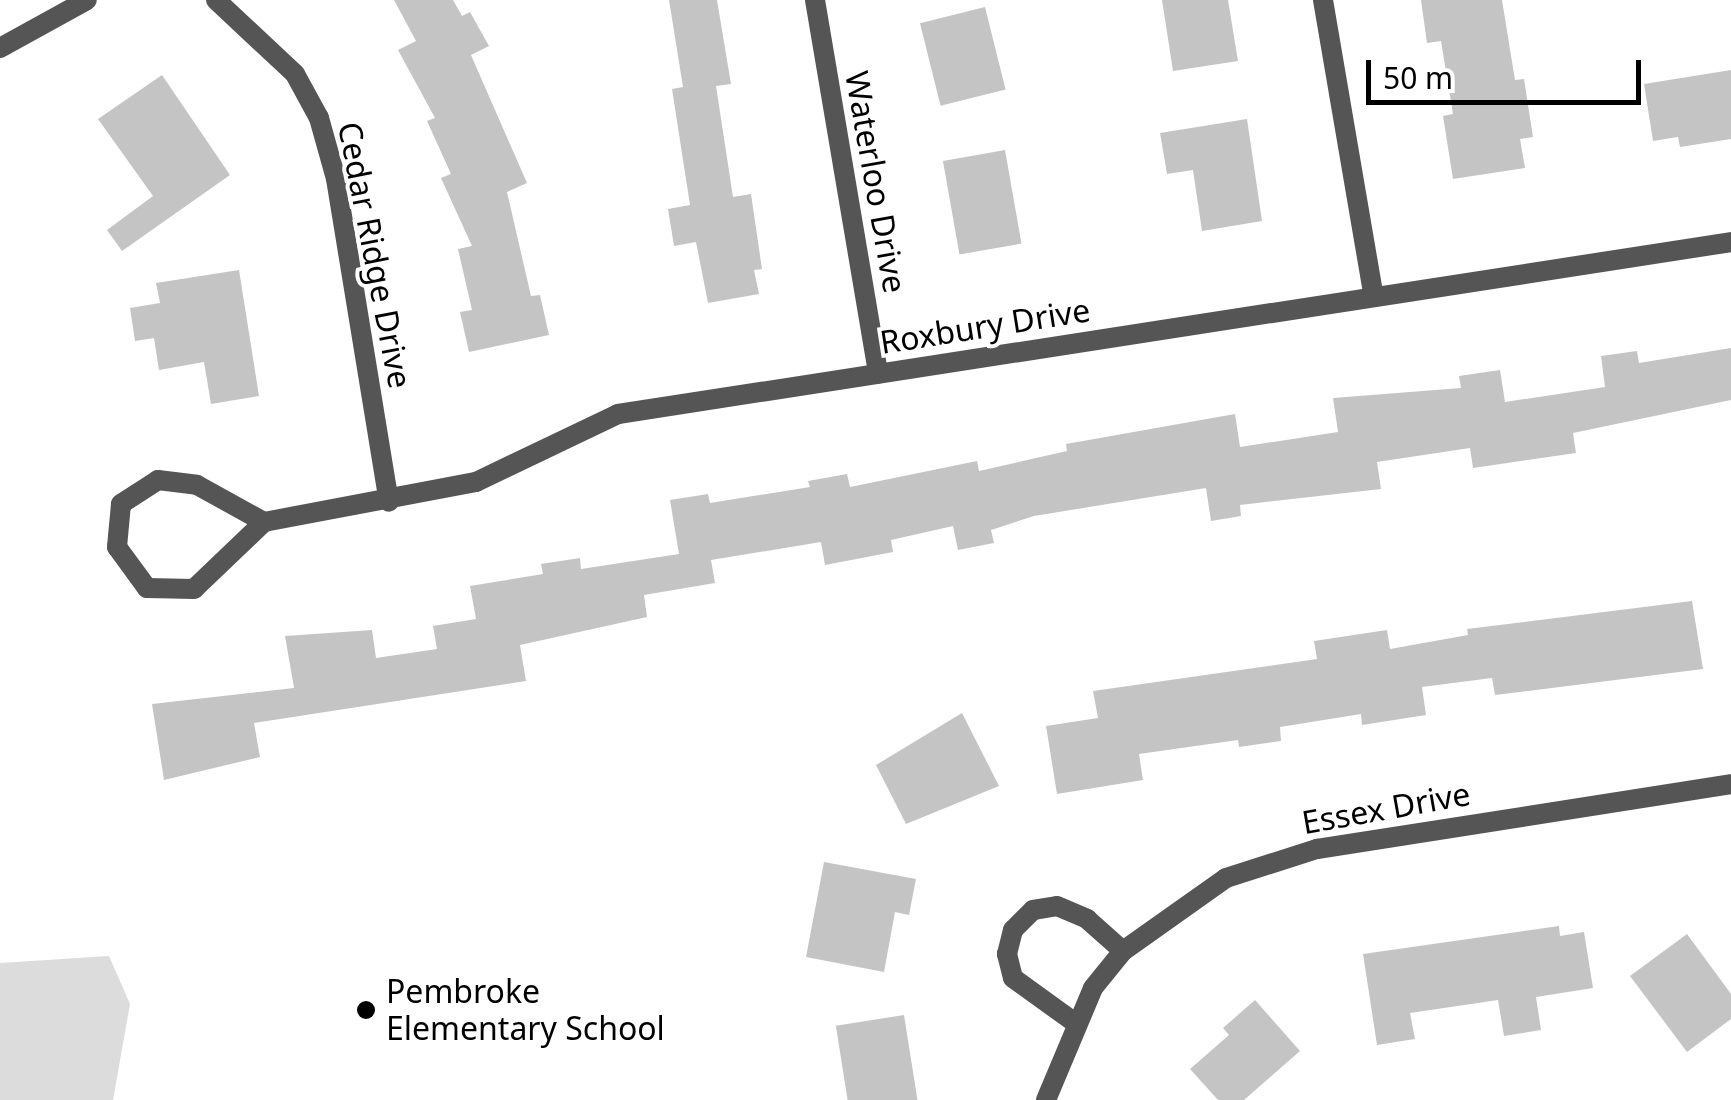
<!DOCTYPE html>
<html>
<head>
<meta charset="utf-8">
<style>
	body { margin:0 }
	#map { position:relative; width:1731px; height:1100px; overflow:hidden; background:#fff; font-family:"Noto Sans",sans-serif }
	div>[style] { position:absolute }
	.green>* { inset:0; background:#dcdcdc }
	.building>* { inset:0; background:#c4c4c4; transform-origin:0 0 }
	.minor>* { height:20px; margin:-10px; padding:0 10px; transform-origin:10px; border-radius:10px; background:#555 }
	.dots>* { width:28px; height:28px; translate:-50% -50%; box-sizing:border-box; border:5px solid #fff; border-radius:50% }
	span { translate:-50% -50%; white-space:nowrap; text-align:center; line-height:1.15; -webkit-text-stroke:8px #fff; paint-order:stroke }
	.street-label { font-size:32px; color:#000 }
	.poi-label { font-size:32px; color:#000 }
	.left { translate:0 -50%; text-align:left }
	.scale { position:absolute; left:1366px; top:60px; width:275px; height:45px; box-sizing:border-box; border:5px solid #000; border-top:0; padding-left:12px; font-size:30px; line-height:35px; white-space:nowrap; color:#000; -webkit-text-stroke:8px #fff; paint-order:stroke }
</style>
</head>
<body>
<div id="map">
	<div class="green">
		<i style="clip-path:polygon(109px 956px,130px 1004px,113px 1100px,0 1100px,0 963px)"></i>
	</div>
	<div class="building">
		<i style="clip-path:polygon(394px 0,453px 0,462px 16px,470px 12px,489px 46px,471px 55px,527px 183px,507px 192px,531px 296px,540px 295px,549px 335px,469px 352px,460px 312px,472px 310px,458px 249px,472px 246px,441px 178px,451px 174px,427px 121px,435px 118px,398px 50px,416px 41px)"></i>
		<i style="clip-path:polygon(669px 0,717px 0,731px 84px,716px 86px,733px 197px,751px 194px,762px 269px,754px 270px,759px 294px,708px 303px,696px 242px,674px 246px,668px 209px,690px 205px,672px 89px,683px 87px)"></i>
		<i style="clip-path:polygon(1162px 0,1228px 0,1238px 61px,1173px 71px)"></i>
		<i style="clip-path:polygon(1421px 0,1502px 0,1515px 80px,1524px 79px,1533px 137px,1520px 139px,1525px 168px,1453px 179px,1443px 116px,1453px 114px,1441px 41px,1427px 43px)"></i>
		<i style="left:985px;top:7px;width:85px;height:67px;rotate:76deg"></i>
		<i style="clip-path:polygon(1731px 70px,1731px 139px,1680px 147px,1678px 137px,1653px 141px,1644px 84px)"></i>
		<i style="clip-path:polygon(162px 75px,230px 175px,122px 251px,107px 230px,153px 196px,98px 119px)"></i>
		<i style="clip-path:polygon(1247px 119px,1262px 221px,1202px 231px,1193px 170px,1167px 174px,1160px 133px)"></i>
		<i style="left:1005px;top:150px;width:95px;height:63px;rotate:80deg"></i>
		<i style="clip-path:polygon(239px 270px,259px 396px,211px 404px,204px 362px,159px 370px,154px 338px,135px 341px,130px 308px,160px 303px,156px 283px)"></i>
		<i style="clip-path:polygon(1731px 348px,1731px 400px,1573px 433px,1576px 453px,1473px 468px,1470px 448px,1377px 462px,1381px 489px,1240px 505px,1241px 516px,1211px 521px,1206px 488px,1034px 516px,991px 530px,994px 543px,958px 550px,953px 526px,891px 540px,893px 552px,825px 565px,821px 542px,711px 560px,715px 583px,644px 595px,647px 617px,520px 645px,526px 681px,254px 723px,260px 757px,164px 780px,152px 704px,294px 688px,285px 636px,372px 630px,376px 658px,437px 649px,433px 626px,476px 619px,470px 586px,543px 574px,541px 564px,580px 558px,581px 569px,679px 554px,670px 500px,708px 494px,710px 503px,810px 487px,808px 481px,847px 474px,850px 487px,977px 461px,979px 471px,1067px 451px,1066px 444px,1235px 414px,1240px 447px,1338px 432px,1333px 398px,1461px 388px,1459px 376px,1500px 370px,1505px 402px,1605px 387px,1601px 356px,1637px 351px,1639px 363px)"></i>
		<i style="clip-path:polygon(1692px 601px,1703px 669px,1495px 695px,1492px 678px,1422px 687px,1426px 715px,1362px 725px,1361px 714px,1280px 727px,1281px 741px,1239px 747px,1238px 740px,1139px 754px,1143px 780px,1057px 794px,1046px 726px,1098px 718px,1093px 691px,1317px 659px,1314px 641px,1387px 630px,1390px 649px,1468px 635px,1467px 629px)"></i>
		<i style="clip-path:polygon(962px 713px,999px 786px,906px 824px,876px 765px)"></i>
		<i style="clip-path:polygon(824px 862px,916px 879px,909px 915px,895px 912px,884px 972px,806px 957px)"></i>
		<i style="clip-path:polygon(1559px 926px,1560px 936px,1584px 932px,1593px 988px,1536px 997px,1541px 1030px,1504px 1036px,1498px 1000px,1410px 1013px,1415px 1039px,1377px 1045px,1363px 954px)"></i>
		<i style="clip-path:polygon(1687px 934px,1731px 994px,1731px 1019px,1687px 1052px,1630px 976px)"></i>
		<i style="clip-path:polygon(1255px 1000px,1300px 1051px,1244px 1100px,1218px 1100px,1190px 1069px,1229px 1035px,1223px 1028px)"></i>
		<i style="left:904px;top:1015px;width:86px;height:69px;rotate:81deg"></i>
	</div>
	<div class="minor">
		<i style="left:216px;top:0;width:108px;rotate:43.1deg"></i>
		<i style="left:295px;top:74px;width:50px;rotate:61.4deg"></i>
		<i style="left:319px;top:118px;width:63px;rotate:74.4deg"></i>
		<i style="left:336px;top:179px;width:327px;rotate:80.7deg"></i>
		<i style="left:815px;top:0;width:379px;rotate:80.4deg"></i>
		<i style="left:1323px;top:0;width:298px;rotate:80.3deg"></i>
		<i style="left:0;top:48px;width:99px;rotate:-28.9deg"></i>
		<i style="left:264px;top:522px;width:97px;rotate:136.3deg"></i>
		<i style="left:194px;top:589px;width:47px;rotate:-178.8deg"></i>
		<i style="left:147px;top:588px;width:51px;rotate:-126.2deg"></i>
		<i style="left:117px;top:547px;width:43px;rotate:-84.7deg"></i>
		<i style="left:121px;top:504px;width:44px;rotate:-33deg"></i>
		<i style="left:158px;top:480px;width:39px;rotate:7deg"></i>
		<i style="left:197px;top:485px;width:77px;rotate:28.9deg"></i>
		<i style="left:264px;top:522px;width:216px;rotate:-10.7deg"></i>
		<i style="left:476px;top:482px;width:157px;rotate:-25.6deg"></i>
		<i style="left:618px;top:414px;width:1126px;rotate:-8.78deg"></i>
		<i style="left:1074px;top:1022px;width:75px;rotate:-144.2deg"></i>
		<i style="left:1013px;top:978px;width:25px;rotate:-104deg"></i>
		<i style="left:1007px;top:954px;width:25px;rotate:-76deg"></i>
		<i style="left:1013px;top:930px;width:28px;rotate:-45deg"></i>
		<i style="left:1033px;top:910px;width:24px;rotate:-9deg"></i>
		<i style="left:1057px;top:906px;width:33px;rotate:23deg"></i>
		<i style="left:1087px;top:919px;width:48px;rotate:41.6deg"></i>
		<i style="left:1046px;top:1100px;width:121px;rotate:-67.2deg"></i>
		<i style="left:1093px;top:988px;width:48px;rotate:-51deg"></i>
		<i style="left:1123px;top:951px;width:126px;rotate:-35.3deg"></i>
		<i style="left:1226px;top:878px;width:96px;rotate:-17.7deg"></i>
		<i style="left:1317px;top:849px;width:419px;rotate:-8.9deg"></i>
	</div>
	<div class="dots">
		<i style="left:366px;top:1010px;background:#000"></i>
	</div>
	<div class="street-label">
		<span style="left:876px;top:182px;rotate:80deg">Waterloo Drive</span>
		<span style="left:375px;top:255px;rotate:79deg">Cedar Ridge Drive</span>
		<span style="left:985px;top:326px;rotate:-9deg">Roxbury Drive</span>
		<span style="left:1386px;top:808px;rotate:-10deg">Essex Drive</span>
	</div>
	<div class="poi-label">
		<span class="left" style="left:386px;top:1010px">Pembroke<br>Elementary School</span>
	</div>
	<div class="scale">50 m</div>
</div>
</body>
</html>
